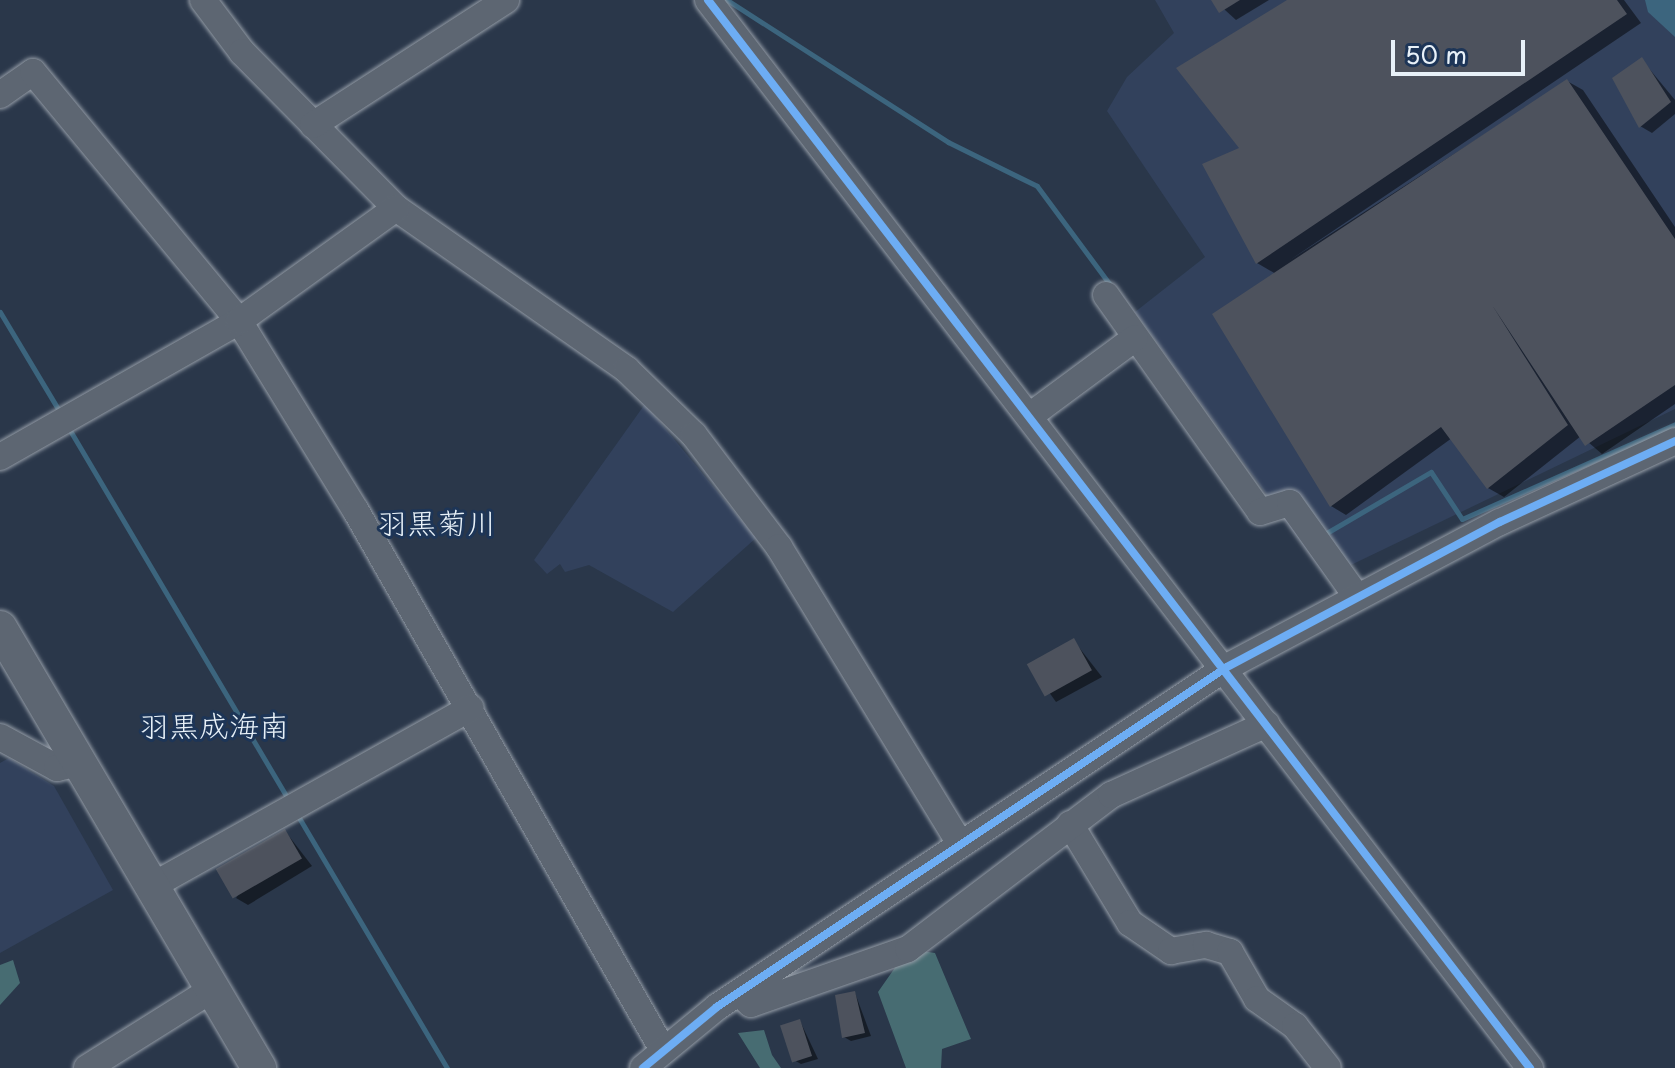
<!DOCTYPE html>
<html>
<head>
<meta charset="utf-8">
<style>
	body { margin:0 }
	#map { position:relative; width:1675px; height:1068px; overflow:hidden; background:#2a374a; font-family:"Playpen Sans","Klee One",sans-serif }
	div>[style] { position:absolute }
	.built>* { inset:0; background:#32415c }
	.green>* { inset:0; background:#476c72 }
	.water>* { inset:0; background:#3c657e }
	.shadow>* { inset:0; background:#0007 }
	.stream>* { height:5px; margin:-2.5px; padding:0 2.5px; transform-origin:2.5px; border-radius:2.5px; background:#3c657e }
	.building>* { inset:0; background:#4d525d; transform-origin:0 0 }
	.roads { filter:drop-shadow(0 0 2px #959da7) drop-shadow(0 0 2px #959da7) }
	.minor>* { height:26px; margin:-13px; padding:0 13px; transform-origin:13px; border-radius:13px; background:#5d6672 }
	.major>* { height:34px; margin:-17px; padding:0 17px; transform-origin:17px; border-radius:17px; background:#5d6672 }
	.cycleway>* { height:8px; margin:-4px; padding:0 4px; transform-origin:4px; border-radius:4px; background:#6dadf4 }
	span { translate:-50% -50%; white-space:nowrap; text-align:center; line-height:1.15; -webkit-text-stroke:6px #1d3557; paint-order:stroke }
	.quarter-label { font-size:30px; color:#e8f1f8 }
	.scale { position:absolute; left:1391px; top:40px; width:134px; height:36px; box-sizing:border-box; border:4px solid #e8f1f8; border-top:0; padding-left:10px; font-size:24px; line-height:28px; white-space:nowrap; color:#e8f1f8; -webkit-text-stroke:6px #1d3557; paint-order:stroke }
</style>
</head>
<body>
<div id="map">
	<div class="built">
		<i style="clip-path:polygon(1155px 0,1675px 0,1675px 409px,1326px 577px,1135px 312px,1205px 257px,1107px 111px,1127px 77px,1174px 33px)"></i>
		<i style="clip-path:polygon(645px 404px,756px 538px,673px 612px,589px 565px,565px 572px,560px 564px,547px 574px,534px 560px)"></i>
		<i style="clip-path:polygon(9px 758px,54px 786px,113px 890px,0 953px,0 763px)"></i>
	</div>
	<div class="green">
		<i style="clip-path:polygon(908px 949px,935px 953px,971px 1039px,942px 1049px,941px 1068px,906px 1068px,878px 992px)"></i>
		<i style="clip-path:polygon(13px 960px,20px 983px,0 1005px,0 965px)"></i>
		<i style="clip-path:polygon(764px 1030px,772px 1055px,781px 1068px,760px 1068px,738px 1033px)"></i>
	</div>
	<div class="water">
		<i style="clip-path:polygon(1645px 0,1675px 0,1675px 37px,1648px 12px)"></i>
	</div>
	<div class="shadow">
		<i style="clip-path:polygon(1214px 0,1269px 0,1236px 20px)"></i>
		<i style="clip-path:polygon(1291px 0,1624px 0,1641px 23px,1290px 260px,1567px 81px,1583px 90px,1675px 227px,1675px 404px,1602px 454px,1581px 436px,1504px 497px,1488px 488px,1452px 438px,1346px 515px,1331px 506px,1276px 274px,1257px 263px,1242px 149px)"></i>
		<i style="clip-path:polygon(1642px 60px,1675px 100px,1675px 114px,1652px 133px,1640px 126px)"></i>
		<i style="clip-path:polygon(1074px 641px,1102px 677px,1056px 702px,1029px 664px)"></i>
		<i style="clip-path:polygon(285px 831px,312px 866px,248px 905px,236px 898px)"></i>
		<i style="clip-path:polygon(855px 993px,871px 1036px,851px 1041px,844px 1037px)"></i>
		<i style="clip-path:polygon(800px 1021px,818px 1059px,801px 1064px,794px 1060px)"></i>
	</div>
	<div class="stream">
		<i style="left:727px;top:0;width:263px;rotate:32.7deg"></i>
		<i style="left:948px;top:142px;width:99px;rotate:26.3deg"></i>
		<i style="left:1037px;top:186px;width:124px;rotate:53.5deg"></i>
		<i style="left:0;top:312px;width:119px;rotate:59.1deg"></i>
		<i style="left:68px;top:427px;width:434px;rotate:59.4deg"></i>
		<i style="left:1323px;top:535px;width:125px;rotate:-30.3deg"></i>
		<i style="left:1431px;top:472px;width:56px;rotate:56.6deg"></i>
		<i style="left:1462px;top:519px;width:233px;rotate:-24deg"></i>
		<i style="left:298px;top:816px;width:293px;rotate:59.4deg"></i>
	</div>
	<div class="building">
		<i style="clip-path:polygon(1211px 0,1240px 0,1219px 13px)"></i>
		<i style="clip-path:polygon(1287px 0,1617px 0,1627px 14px,1256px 264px,1202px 164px,1239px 148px,1176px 68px)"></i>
		<i style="clip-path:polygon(1642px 57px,1671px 102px,1639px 128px,1612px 78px)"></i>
		<i style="clip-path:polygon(1567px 79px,1675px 239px,1675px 385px,1585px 446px,1492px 305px,1568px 425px,1487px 489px,1441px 427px,1330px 507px,1212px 314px)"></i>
		<i style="left:1074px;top:638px;width:37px;height:54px;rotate:61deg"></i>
		<i style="left:285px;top:829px;width:34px;height:80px;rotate:60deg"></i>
		<i style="clip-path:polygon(855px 991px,865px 1033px,842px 1038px,835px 995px)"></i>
		<i style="left:800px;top:1019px;width:39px;height:21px;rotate:72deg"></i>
	</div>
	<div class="roads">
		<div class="minor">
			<i style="left:203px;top:0;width:65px;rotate:53.1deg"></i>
			<i style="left:242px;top:52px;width:219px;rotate:45.4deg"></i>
			<i style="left:396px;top:208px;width:282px;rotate:35deg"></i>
			<i style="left:627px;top:370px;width:93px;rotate:44.1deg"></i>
			<i style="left:694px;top:435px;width:141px;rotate:52.8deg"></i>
			<i style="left:779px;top:547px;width:347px;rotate:58.6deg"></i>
			<i style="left:708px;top:0;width:1348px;rotate:52.42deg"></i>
			<i style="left:0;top:95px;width:40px;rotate:-34.9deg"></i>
			<i style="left:33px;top:72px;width:323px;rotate:50.4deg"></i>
			<i style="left:239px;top:321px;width:223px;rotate:58.4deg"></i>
			<i style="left:356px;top:511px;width:620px;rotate:60.34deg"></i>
			<i style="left:313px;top:125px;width:230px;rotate:-32.9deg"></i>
			<i style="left:1106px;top:295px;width:266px;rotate:54.6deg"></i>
			<i style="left:1260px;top:512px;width:31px;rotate:-17deg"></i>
			<i style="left:1290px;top:503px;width:115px;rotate:54.5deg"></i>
			<i style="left:1031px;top:415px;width:129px;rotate:-36.5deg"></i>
			<i style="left:0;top:457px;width:275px;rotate:-29.6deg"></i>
			<i style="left:239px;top:321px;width:193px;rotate:-35.7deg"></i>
			<i style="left:0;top:737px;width:65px;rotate:28.5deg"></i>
			<i style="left:57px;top:768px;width:23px;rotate:-13deg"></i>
			<i style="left:1070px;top:824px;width:116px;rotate:58.8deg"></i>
			<i style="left:1130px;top:923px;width:50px;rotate:34.3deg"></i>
			<i style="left:1171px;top:951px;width:36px;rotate:-10deg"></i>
			<i style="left:1206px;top:945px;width:25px;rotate:16deg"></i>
			<i style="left:1230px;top:952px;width:54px;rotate:60.1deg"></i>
			<i style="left:1257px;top:999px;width:47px;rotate:35.4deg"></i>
			<i style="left:1295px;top:1026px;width:53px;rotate:51.8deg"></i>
			<i style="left:152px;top:886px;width:365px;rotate:-29.2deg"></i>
			<i style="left:739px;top:993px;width:16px;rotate:43deg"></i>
			<i style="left:751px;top:1004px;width:166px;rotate:-19.3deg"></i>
			<i style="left:908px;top:949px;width:255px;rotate:-37.2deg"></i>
			<i style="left:1111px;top:795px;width:171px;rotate:-24.5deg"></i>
			<i style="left:87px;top:1068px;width:149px;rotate:-32.1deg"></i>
			<i style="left:643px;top:1068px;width:96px;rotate:-39.5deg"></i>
			<i style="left:717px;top:1007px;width:613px;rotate:-33.69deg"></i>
			<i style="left:1227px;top:667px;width:309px;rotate:-28deg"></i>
			<i style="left:1500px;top:522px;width:193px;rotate:-24.8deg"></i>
		</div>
		<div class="major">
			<i style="left:0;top:628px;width:511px;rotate:59.52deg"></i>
		</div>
	</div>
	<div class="cycleway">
		<i style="left:708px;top:0;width:1348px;rotate:52.42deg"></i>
		<i style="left:643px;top:1068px;width:96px;rotate:-39.5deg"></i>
		<i style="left:717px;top:1007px;width:613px;rotate:-33.69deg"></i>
		<i style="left:1227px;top:667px;width:309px;rotate:-28deg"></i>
		<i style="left:1500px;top:522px;width:193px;rotate:-24.8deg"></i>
	</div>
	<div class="quarter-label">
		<span style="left:437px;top:522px">羽黒菊川</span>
		<span style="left:214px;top:725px">羽黒成海南</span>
	</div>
	<div class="scale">50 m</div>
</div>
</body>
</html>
